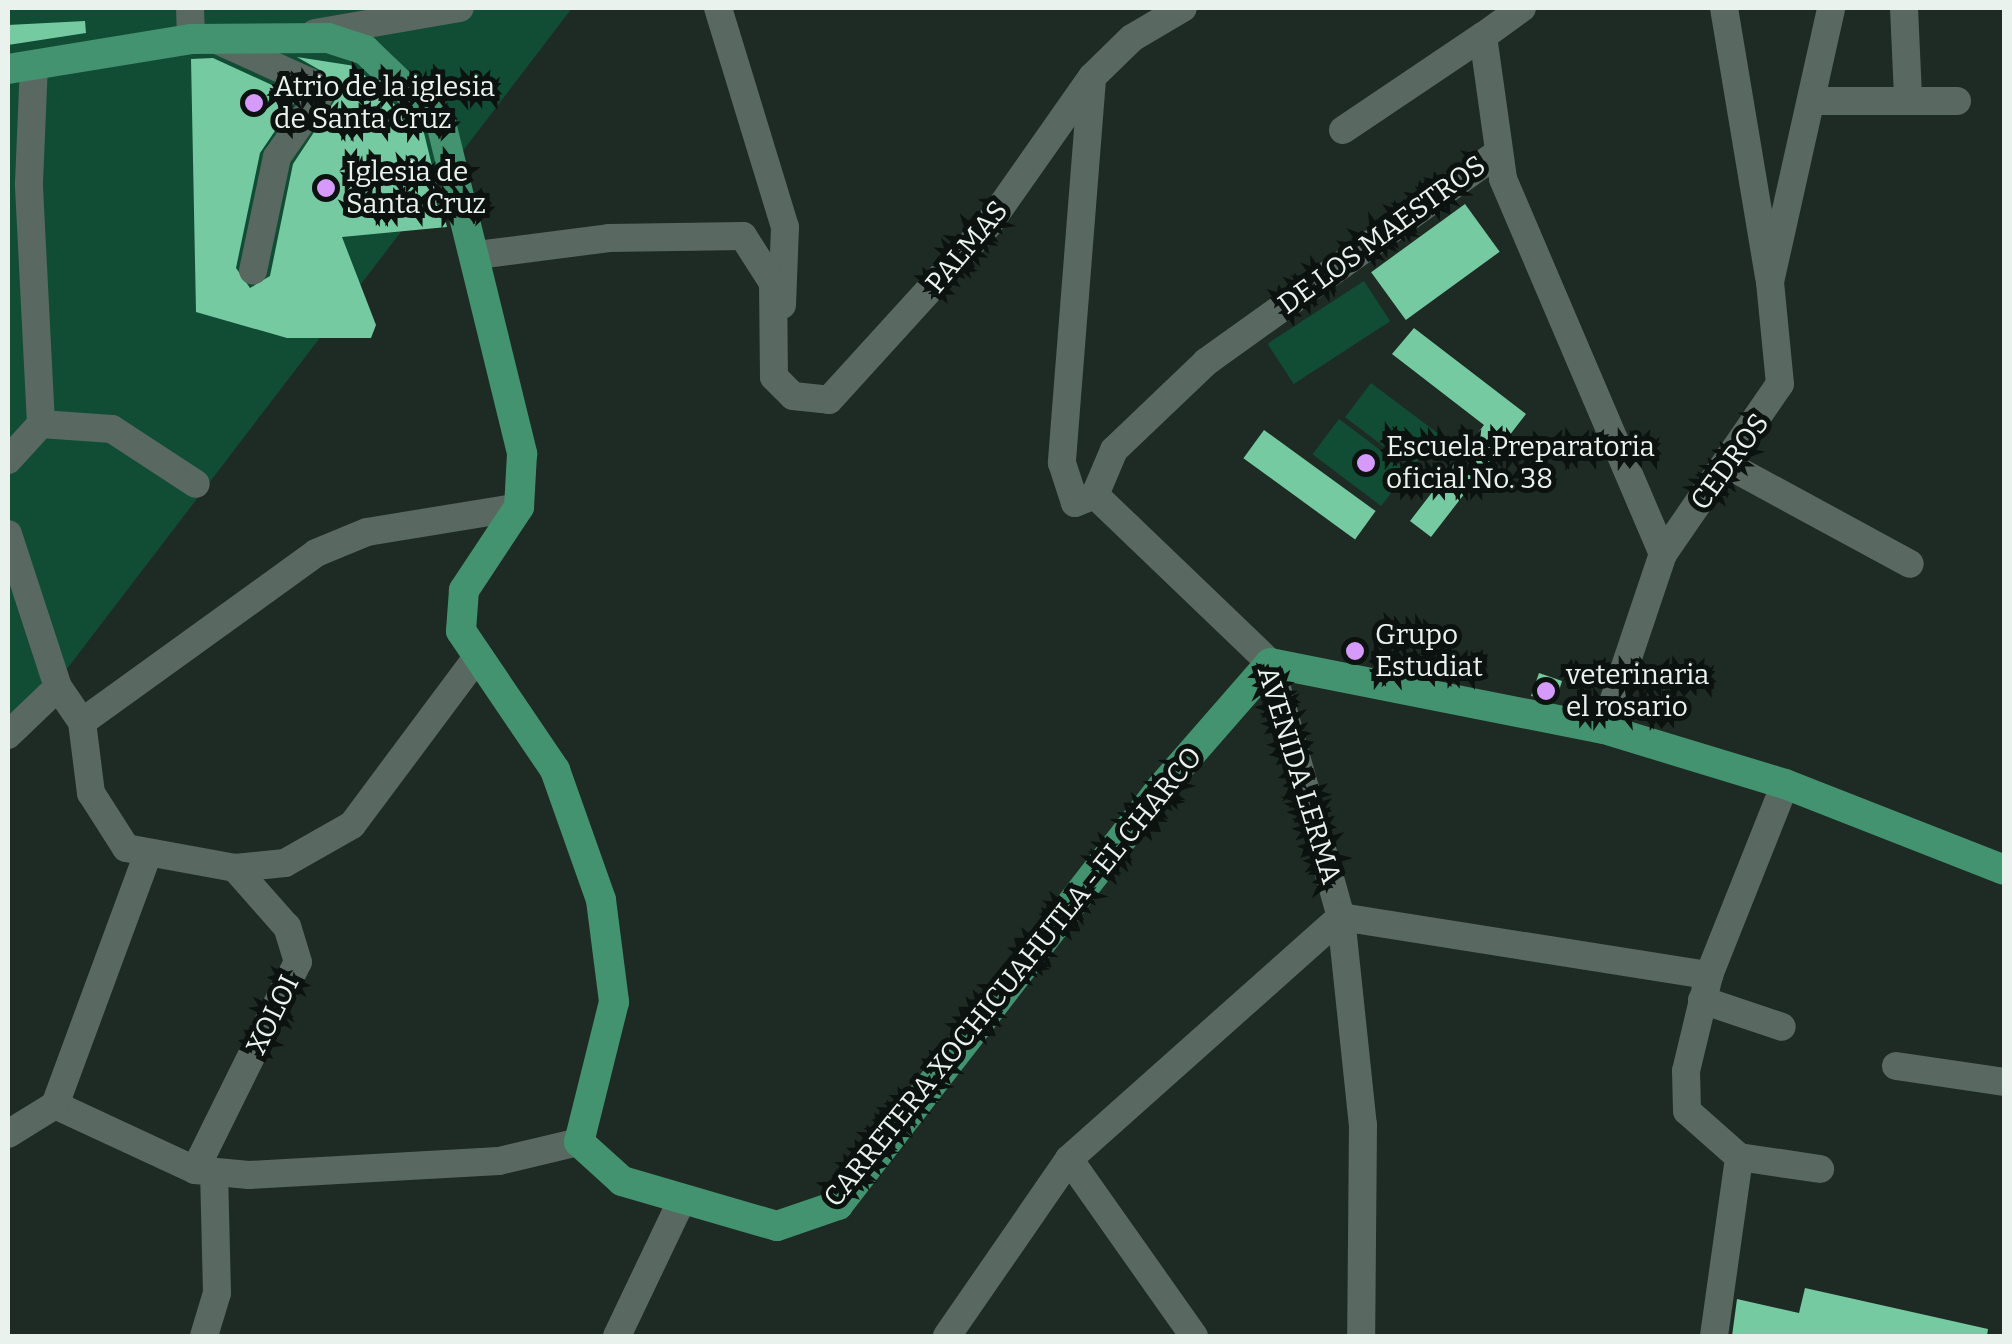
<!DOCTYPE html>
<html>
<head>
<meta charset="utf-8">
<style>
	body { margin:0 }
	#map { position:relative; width:2012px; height:1344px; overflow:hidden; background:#1e2b24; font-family:Bitter,serif }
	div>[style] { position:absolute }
	.green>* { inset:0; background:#114d35; transform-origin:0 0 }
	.building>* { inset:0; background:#76caa1; transform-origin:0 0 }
	.minor>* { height:28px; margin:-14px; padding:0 14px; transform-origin:14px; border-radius:14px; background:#596860 }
	.major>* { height:30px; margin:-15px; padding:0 15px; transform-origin:15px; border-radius:15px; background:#439371 }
	.dots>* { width:28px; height:28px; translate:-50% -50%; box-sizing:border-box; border:5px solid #0c120f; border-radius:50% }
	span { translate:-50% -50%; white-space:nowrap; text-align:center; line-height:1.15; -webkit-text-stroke:10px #0c120f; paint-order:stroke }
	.poi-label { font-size:28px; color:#eaf2ee }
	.left { translate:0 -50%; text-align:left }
	.street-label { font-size:28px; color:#eaf2ee }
	.frame { position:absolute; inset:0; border:10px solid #eaf2ee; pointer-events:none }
</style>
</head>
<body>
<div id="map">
	<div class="green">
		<i style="clip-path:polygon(8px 8px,572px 8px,8px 746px)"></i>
		<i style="left:1364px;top:281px;width:48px;height:115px;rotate:57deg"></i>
		<i style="left:1371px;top:383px;width:84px;height:43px;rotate:37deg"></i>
		<i style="left:1339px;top:419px;width:86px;height:44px;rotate:37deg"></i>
	</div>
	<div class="building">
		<i style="clip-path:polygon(85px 21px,86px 33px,8px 45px,8px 25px)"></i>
		<i style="clip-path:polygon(297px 57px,355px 66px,424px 133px,447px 227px,342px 237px,376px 325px,371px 338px,287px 338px,196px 312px,191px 59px,213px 58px,298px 97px,260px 153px,236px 268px,250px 288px,270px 276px,293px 164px,335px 100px,325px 73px)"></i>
		<i style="left:1465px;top:204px;width:59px;height:116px;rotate:54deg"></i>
		<i style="clip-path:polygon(1414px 328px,1526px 414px,1431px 537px,1410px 521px,1484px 425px,1392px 354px)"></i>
		<i style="left:1264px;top:430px;width:138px;height:35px;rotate:36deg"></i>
		<i style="clip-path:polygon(1539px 673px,1562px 681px,1556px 700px,1531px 696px)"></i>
		<i style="clip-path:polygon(1805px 1288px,1988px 1329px,1987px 1336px,1732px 1336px,1737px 1299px,1799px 1313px)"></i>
	</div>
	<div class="minor">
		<i style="left:190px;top:8px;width:31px;rotate:88deg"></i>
		<i style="left:718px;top:8px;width:229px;rotate:73deg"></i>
		<i style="left:785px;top:227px;width:78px;rotate:92.2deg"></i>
		<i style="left:1522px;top:8px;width:48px;rotate:144.3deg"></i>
		<i style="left:1483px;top:36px;width:144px;rotate:82deg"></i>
		<i style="left:1503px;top:179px;width:408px;rotate:66.9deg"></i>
		<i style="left:1724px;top:8px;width:273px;rotate:80.5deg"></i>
		<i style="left:1904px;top:8px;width:89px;rotate:87.4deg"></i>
		<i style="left:315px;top:33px;width:147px;rotate:-9.8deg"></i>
		<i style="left:219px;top:41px;width:100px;rotate:24.3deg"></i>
		<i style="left:310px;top:82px;width:18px;rotate:63deg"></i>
		<i style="left:318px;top:98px;width:72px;rotate:124.8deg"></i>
		<i style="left:277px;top:157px;width:116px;rotate:101.9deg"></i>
		<i style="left:1092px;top:79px;width:385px;rotate:94.5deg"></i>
		<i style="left:1062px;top:463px;width:42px;rotate:72deg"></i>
		<i style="left:1075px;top:503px;width:22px;rotate:-22deg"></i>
		<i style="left:1816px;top:101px;width:141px"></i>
		<i style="left:1343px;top:130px;width:169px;rotate:-33.9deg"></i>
		<i style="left:477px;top:255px;width:133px;rotate:-7.3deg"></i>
		<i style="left:609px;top:238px;width:134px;rotate:-0.9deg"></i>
		<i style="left:743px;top:236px;width:56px;rotate:57.4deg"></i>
		<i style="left:773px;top:283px;width:94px;rotate:89.4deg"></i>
		<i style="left:774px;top:377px;width:27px;rotate:45deg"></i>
		<i style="left:793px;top:396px;width:36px;rotate:6deg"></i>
		<i style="left:829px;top:400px;width:236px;rotate:-47.7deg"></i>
		<i style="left:988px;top:225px;width:181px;rotate:-54.9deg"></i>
		<i style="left:1092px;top:77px;width:56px;rotate:-44.3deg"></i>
		<i style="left:1132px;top:38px;width:59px;rotate:-30.5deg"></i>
		<i style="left:41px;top:424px;width:71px;rotate:4deg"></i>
		<i style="left:112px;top:429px;width:100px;rotate:33.2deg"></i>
		<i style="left:8px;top:460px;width:49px;rotate:-47.5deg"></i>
		<i style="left:41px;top:424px;width:241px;rotate:-92.9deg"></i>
		<i style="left:29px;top:183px;width:118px;rotate:-87.6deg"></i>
		<i style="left:1726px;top:464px;width:209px;rotate:28.5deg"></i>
		<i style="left:1095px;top:495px;width:243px;rotate:43.8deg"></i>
		<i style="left:1270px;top:663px;width:264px;rotate:74.4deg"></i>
		<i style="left:1341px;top:917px;width:209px;rotate:84deg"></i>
		<i style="left:1363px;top:1125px;width:211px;rotate:90.5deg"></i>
		<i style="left:1095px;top:495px;width:49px;rotate:-67.1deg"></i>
		<i style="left:1114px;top:450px;width:127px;rotate:-43.7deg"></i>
		<i style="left:1206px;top:362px;width:357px;rotate:-35.6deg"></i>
		<i style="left:8px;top:534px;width:161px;rotate:71.9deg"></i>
		<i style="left:58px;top:687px;width:42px;rotate:55.6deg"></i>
		<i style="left:82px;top:722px;width:72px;rotate:82.8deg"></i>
		<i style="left:91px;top:793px;width:65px;rotate:57.5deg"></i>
		<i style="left:126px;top:848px;width:111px;rotate:10.4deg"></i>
		<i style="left:235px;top:868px;width:50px;rotate:-5.7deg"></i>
		<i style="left:285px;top:863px;width:77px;rotate:-29.6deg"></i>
		<i style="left:352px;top:825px;width:206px;rotate:-53.3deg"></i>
		<i style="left:82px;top:722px;width:289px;rotate:-35.8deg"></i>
		<i style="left:316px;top:553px;width:55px;rotate:-22.4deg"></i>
		<i style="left:367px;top:532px;width:154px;rotate:-9.3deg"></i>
		<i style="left:1604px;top:729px;width:185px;rotate:-71.4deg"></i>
		<i style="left:1663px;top:554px;width:206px;rotate:-55.5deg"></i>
		<i style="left:1780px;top:384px;width:102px;rotate:-95.6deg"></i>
		<i style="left:1770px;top:282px;width:281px;rotate:-77.4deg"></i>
		<i style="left:8px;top:735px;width:69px;rotate:-43.8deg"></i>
		<i style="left:1702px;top:1000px;width:84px;rotate:18.6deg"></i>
		<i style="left:1896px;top:1066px;width:109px;rotate:8.4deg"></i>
		<i style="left:55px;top:1105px;width:154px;rotate:24.9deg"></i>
		<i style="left:195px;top:1170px;width:54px;rotate:5.3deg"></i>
		<i style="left:249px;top:1175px;width:250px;rotate:-3.2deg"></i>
		<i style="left:499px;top:1161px;width:82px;rotate:-13.4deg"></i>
		<i style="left:55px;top:1105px;width:265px;rotate:-69.7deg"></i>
		<i style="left:8px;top:1134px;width:55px;rotate:-31.7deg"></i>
		<i style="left:1739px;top:1157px;width:82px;rotate:8.4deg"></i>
		<i style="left:1069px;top:1159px;width:217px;rotate:54.8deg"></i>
		<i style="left:195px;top:1170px;width:232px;rotate:-63.7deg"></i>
		<i style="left:298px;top:962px;width:37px;rotate:-107deg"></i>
		<i style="left:287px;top:927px;width:79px;rotate:-131.4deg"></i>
		<i style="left:204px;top:1336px;width:45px;rotate:-73.2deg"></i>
		<i style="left:217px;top:1293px;width:121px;rotate:-91.4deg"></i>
		<i style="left:617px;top:1336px;width:146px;rotate:-64.5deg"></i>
		<i style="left:947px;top:1336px;width:215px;rotate:-55.4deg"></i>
		<i style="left:1069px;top:1159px;width:364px;rotate:-41.7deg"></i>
		<i style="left:1341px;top:917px;width:373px;rotate:9deg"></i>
		<i style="left:1714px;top:1336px;width:181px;rotate:-82deg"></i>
		<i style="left:1739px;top:1157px;width:69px;rotate:-138.5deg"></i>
		<i style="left:1687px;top:1111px;width:40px;rotate:-91.4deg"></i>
		<i style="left:1686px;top:1071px;width:99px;rotate:-76.5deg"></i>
		<i style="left:1709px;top:975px;width:206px;rotate:-68.3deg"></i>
	</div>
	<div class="major">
		<i style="left:8px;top:69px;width:185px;rotate:-9.3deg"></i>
		<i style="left:191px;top:39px;width:137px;rotate:-0.4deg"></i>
		<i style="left:328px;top:38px;width:39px;rotate:18deg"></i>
		<i style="left:365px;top:50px;width:105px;rotate:43.8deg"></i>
		<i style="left:441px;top:123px;width:341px;rotate:76.2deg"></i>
		<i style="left:522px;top:454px;width:53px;rotate:93.2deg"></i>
		<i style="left:519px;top:507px;width:100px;rotate:123.5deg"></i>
		<i style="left:464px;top:590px;width:41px;rotate:94.2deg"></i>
		<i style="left:461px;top:631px;width:168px;rotate:55.9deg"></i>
		<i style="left:555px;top:770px;width:138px;rotate:70.5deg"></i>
		<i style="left:601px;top:900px;width:103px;rotate:82.7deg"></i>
		<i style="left:614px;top:1002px;width:144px;rotate:104deg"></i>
		<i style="left:579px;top:1142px;width:58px;rotate:42.2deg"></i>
		<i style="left:622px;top:1181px;width:161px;rotate:16.2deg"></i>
		<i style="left:777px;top:1226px;width:65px;rotate:-19deg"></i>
		<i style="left:838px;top:1205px;width:529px;rotate:-52.22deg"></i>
		<i style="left:1162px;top:787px;width:164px;rotate:-48.9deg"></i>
		<i style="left:1270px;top:663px;width:340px;rotate:11.2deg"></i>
		<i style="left:1604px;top:729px;width:189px;rotate:16.9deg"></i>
		<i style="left:1785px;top:784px;width:235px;rotate:21.4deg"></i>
	</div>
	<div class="dots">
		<i style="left:254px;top:103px;background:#d69bfa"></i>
		<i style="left:326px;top:188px;background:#d69bfa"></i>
		<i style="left:1366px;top:463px;background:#d69bfa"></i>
		<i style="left:1355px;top:651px;background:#d69bfa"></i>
		<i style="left:1546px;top:691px;background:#d69bfa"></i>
	</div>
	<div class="poi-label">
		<span class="left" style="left:274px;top:103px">Atrio de la iglesia<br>de Santa Cruz</span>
		<span class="left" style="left:346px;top:188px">Iglesia de<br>Santa Cruz</span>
		<span class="left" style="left:1386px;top:463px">Escuela Preparatoria<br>oficial No. 38</span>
		<span class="left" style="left:1375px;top:651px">Grupo<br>Estudiat</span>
		<span class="left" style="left:1566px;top:691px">veterinaria<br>el rosario</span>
	</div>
	<div class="street-label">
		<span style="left:1382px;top:235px;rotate:-36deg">DE LOS MAESTROS</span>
		<span style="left:967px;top:247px;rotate:-50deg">PALMAS</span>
		<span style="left:1730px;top:462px;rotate:-54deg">CEDROS</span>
		<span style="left:1299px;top:775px;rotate:73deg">AVENIDA LERMA</span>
		<span style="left:1013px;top:977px;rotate:-51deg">CARRETERA XOCHICUAHUTLA - EL CHARCO</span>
		<span style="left:273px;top:1015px;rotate:-64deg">XOLOI</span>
	</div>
	<div class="frame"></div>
</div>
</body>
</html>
